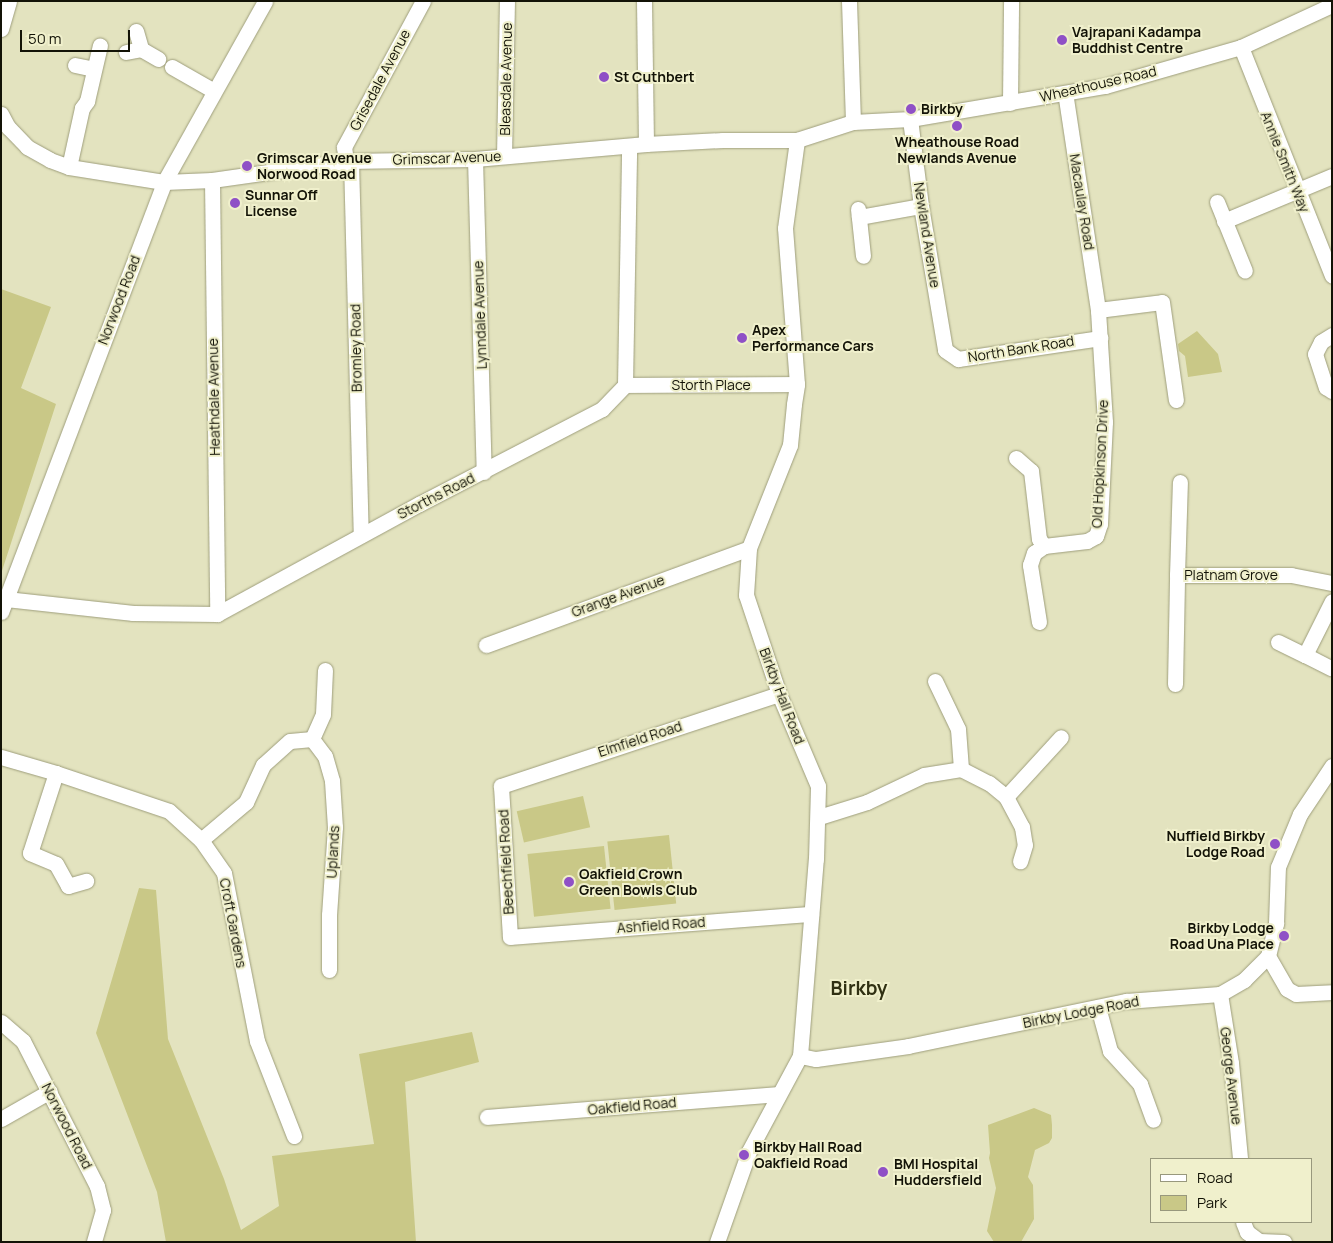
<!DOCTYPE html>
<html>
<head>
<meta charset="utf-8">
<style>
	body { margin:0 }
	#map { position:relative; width:1333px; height:1243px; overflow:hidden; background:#e3e3bf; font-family:Manrope,sans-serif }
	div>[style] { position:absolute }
	.green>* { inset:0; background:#c9c887; transform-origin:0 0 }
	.roads { filter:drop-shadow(0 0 1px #9e9e7c) drop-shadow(0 0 1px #9e9e7c) }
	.minor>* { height:15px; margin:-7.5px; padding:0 7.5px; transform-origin:7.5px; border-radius:7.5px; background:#fff }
	.dots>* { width:14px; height:14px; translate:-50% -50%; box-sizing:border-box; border:2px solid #f0f0cc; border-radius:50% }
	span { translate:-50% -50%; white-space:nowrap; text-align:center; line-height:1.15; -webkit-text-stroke:4px #f0f0cc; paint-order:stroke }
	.poi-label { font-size:14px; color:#131307; font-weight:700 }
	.left { translate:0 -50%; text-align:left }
	.right { translate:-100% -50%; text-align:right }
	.street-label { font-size:14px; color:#131307 }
	.district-label { font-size:19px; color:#313113; font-weight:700 }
	.frame { position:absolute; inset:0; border:2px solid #131307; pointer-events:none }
	.legend { position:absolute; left:1150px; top:1158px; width:162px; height:65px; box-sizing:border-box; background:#f0f0cc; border:1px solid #98987d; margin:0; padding:6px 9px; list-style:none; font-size:15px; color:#131307 }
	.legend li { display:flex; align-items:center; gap:10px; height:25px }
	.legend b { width:25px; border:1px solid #98987d }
	.scale { position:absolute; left:20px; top:30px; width:110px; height:22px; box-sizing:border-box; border:2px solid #131307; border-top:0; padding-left:6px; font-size:15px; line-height:18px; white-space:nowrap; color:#131307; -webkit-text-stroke:4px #f0f0cc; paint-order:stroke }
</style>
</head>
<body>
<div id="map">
	<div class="green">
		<i style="clip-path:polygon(1px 289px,51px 307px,21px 388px,56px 404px,1px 574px)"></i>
		<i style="clip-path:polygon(1197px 331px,1218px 354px,1222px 372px,1188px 377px,1185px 356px,1179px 351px,1178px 344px)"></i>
		<i style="left:583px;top:796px;width:32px;height:68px;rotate:77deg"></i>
		<i style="left:669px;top:835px;width:69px;height:62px;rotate:84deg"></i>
		<i style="left:604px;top:846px;width:63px;height:77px;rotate:84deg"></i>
		<i style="clip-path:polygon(139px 888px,156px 890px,168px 1039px,224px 1179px,241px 1230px,279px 1206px,272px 1156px,374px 1144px,359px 1054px,472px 1032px,479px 1062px,405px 1082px,416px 1242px,166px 1242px,157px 1192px,96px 1033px)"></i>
		<i style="clip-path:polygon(1034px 1108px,1051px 1115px,1052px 1125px,1052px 1138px,1049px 1143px,1035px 1150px,1028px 1177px,1033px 1185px,1034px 1219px,1021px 1242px,994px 1242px,987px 1231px,996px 1188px,989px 1158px,990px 1153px,988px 1125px)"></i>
	</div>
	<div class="roads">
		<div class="minor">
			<i style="left:644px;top:1px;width:143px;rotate:89.2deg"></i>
			<i style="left:849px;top:1px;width:121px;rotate:88.1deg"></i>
			<i style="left:1px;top:29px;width:29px;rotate:-74deg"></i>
			<i style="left:136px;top:31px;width:19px;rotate:74deg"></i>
			<i style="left:1241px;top:47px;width:246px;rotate:68.3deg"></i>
			<i style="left:126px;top:52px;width:15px;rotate:-11deg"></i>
			<i style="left:141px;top:49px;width:20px;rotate:30deg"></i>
			<i style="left:75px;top:65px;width:19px;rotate:12deg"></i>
			<i style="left:172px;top:67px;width:48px;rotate:29.7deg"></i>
			<i style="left:1010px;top:103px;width:102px;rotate:-89.4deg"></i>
			<i style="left:1px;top:114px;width:15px;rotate:62deg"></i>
			<i style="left:8px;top:127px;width:28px;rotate:46deg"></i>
			<i style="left:27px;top:147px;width:26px;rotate:29deg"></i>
			<i style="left:50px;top:160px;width:20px;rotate:20deg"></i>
			<i style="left:69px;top:167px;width:96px;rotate:9deg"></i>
			<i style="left:164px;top:182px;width:48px;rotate:-2.4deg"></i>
			<i style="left:212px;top:180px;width:135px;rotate:-8.1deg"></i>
			<i style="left:346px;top:161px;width:129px;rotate:-0.9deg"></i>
			<i style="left:475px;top:159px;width:172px;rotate:-5deg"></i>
			<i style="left:646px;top:144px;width:77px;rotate:-3deg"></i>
			<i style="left:723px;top:140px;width:74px"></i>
			<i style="left:797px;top:140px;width:59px;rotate:-17.8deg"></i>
			<i style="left:853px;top:122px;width:57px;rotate:-3deg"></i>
			<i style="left:910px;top:119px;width:198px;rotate:-9.6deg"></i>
			<i style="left:1105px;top:86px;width:141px;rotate:-16deg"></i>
			<i style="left:1241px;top:47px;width:100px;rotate:-24.8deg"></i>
			<i style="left:910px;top:119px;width:88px;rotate:82.8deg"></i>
			<i style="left:921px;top:206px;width:146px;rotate:80.5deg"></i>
			<i style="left:945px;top:350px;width:16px;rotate:35deg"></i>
			<i style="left:958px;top:359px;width:144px;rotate:-8.4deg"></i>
			<i style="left:504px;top:156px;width:155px;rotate:-88.9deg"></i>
			<i style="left:475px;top:159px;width:313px;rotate:88.4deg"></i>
			<i style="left:346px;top:161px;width:14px;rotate:-98deg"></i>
			<i style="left:344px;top:147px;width:166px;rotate:-61.6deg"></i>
			<i style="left:351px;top:161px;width:374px;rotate:88.5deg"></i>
			<i style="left:69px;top:167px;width:60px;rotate:-77.6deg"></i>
			<i style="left:82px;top:108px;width:9px;rotate:-54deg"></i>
			<i style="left:87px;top:101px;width:57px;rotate:-76.9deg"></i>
			<i style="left:212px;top:180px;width:434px;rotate:89.3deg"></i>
			<i style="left:1217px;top:202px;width:74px;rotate:67.9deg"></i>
			<i style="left:858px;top:209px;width:47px;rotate:83.9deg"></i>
			<i style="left:859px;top:217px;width:63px;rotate:-10.1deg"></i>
			<i style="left:1224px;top:221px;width:117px;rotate:-22.6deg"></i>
			<i style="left:1098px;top:310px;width:64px;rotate:-7.1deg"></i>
			<i style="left:1162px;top:302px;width:99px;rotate:81.9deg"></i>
			<i style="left:1332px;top:335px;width:13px;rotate:148deg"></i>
			<i style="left:1321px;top:342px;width:13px;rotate:117deg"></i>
			<i style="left:1315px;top:354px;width:35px;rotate:72deg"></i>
			<i style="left:1326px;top:387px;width:7px;rotate:34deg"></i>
			<i style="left:625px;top:385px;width:172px;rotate:-0.3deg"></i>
			<i style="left:1016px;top:458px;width:20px;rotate:41deg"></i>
			<i style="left:1031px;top:471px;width:68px;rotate:83.3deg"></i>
			<i style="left:1039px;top:539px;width:9px;rotate:54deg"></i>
			<i style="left:1177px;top:575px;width:93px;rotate:-88.2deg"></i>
			<i style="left:6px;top:599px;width:128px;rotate:6.3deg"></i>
			<i style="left:133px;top:613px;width:84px;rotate:0.7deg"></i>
			<i style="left:217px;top:614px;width:230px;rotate:-28.6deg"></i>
			<i style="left:419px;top:504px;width:206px;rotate:-27.4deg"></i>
			<i style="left:602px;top:409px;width:33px;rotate:-46deg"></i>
			<i style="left:625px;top:385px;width:239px;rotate:-89deg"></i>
			<i style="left:1px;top:612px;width:460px;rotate:-69.2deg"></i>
			<i style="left:164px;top:182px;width:207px;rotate:-60.8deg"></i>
			<i style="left:1039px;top:622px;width:58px;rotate:-99deg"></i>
			<i style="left:1030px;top:565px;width:13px;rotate:-72deg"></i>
			<i style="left:1034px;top:553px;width:12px;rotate:-35deg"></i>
			<i style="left:1044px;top:546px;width:43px;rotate:-6.6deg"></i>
			<i style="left:1087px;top:541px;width:10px;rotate:-29deg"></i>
			<i style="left:1096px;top:536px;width:13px;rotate:-72deg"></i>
			<i style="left:1100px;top:524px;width:102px;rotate:-87.2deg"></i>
			<i style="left:1105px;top:422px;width:112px;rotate:-93.6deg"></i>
			<i style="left:1098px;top:310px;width:219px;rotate:-98.6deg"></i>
			<i style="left:1278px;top:642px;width:30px;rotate:26deg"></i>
			<i style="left:1305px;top:655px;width:60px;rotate:-63.4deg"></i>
			<i style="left:486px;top:645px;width:280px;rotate:-20.2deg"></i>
			<i style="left:1305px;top:655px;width:29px;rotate:27deg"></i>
			<i style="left:935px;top:681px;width:53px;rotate:64.4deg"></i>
			<i style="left:958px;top:729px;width:40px;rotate:85.7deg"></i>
			<i style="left:1175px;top:684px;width:109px;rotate:-88.9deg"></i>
			<i style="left:1177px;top:575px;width:114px"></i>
			<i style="left:1291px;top:575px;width:42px;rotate:11deg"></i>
			<i style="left:779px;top:694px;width:293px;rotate:161.7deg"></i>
			<i style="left:501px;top:786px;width:151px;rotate:86.6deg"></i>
			<i style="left:510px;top:937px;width:302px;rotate:-4.4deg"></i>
			<i style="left:312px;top:739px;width:27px;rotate:-66deg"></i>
			<i style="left:323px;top:714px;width:44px;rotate:-87.4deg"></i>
			<i style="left:1px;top:757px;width:57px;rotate:16.2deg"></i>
			<i style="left:56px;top:773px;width:119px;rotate:18.6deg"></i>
			<i style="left:169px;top:811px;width:43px;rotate:42.2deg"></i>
			<i style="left:201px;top:840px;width:40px;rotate:55.1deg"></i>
			<i style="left:224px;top:873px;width:171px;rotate:78.9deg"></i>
			<i style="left:257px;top:1041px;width:102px;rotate:68.7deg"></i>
			<i style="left:56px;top:773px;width:84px;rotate:108deg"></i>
			<i style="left:30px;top:853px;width:28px;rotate:23deg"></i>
			<i style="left:56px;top:864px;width:25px;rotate:61deg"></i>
			<i style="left:68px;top:886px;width:19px;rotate:-16deg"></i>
			<i style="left:1006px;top:797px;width:81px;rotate:-47.5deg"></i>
			<i style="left:819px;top:817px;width:50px;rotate:-17.4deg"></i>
			<i style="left:867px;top:802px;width:63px;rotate:-25.3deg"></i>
			<i style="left:924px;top:775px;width:37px;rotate:-9deg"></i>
			<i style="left:961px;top:769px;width:31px;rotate:27deg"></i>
			<i style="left:989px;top:783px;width:22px;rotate:39deg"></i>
			<i style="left:1006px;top:797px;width:34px;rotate:62deg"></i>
			<i style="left:1022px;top:827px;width:18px;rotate:81deg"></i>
			<i style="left:1025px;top:845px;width:17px;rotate:107deg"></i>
			<i style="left:201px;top:840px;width:59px;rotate:-40.2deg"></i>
			<i style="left:246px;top:802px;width:41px;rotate:-65.3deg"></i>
			<i style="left:263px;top:765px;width:36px;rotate:-42deg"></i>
			<i style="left:290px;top:741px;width:22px;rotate:-5deg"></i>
			<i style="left:312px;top:739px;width:21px;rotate:53deg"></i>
			<i style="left:325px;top:756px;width:26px;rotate:74deg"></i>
			<i style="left:332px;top:781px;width:46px;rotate:86.3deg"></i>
			<i style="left:335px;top:827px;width:88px;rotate:93.9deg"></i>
			<i style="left:329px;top:915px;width:55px;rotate:90deg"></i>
			<i style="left:1268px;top:956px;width:38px;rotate:60deg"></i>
			<i style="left:1287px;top:989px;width:10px;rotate:29deg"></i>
			<i style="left:1296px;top:994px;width:36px;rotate:-3deg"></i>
			<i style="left:1220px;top:994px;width:70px;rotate:80.9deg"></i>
			<i style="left:1231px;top:1063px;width:96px;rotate:84.6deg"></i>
			<i style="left:1098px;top:1007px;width:46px;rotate:74.7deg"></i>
			<i style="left:1110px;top:1051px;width:45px;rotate:47.7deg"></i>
			<i style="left:1140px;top:1084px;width:38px;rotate:70deg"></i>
			<i style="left:1px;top:1022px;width:29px;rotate:41deg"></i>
			<i style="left:23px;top:1041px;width:163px;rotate:63deg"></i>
			<i style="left:97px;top:1186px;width:25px;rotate:76deg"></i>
			<i style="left:103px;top:1210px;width:33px;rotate:106deg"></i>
			<i style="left:800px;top:1056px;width:16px;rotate:11deg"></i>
			<i style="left:816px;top:1059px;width:93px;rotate:-8deg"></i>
			<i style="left:908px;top:1046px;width:223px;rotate:-11.7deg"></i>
			<i style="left:1126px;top:1001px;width:94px;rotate:-4.3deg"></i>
			<i style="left:1220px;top:994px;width:28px;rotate:-30deg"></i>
			<i style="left:1244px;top:980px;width:34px;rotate:-45deg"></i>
			<i style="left:1268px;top:956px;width:34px;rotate:-76deg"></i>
			<i style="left:1276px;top:923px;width:56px;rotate:-88deg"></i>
			<i style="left:1278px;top:867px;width:57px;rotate:-67.5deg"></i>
			<i style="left:1300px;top:814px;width:58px;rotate:-56.3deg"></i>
			<i style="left:487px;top:1117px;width:292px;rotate:-4.5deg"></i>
			<i style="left:1px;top:1119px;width:56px;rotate:-29.7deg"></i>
			<i style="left:1243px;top:1222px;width:11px;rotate:68deg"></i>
			<i style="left:1247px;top:1232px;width:15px;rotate:37deg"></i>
			<i style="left:1259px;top:1241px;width:25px;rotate:2deg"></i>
			<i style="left:717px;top:1242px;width:96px;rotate:-70.6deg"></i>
			<i style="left:749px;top:1151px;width:108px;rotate:-61.8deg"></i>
			<i style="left:800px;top:1056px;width:198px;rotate:-85.4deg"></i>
			<i style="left:816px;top:859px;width:73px;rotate:-88.4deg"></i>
			<i style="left:818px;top:786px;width:100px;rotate:-113deg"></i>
			<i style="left:779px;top:694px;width:104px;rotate:-108.4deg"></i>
			<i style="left:746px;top:595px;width:47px;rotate:-86.3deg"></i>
			<i style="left:749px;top:548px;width:111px;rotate:-68.3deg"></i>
			<i style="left:790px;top:445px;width:41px;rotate:-84.4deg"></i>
			<i style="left:794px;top:404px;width:20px;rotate:-81deg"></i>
			<i style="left:797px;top:384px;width:156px;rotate:-94.4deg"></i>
			<i style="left:785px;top:228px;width:89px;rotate:-82.2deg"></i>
		</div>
	</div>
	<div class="dots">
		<i style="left:1062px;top:40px;background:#8f50c6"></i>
		<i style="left:604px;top:77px;background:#8f50c6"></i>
		<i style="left:911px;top:109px;background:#8f50c6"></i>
		<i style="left:957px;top:126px;background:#8f50c6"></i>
		<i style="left:247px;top:166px;background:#8f50c6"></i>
		<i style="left:235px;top:203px;background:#8f50c6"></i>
		<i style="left:742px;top:338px;background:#8f50c6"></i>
		<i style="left:1275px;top:844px;background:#8f50c6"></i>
		<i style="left:569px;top:882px;background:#8f50c6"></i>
		<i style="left:1284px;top:936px;background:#8f50c6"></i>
		<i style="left:744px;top:1155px;background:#8f50c6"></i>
		<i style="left:883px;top:1172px;background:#8f50c6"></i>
	</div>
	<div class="poi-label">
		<span class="left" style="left:1072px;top:40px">Vajrapani Kadampa<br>Buddhist Centre</span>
		<span class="left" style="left:614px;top:77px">St Cuthbert</span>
		<span class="left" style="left:921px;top:109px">Birkby</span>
		<span style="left:957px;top:150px">Wheathouse Road<br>Newlands Avenue</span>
		<span class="left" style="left:257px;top:166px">Grimscar Avenue<br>Norwood Road</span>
		<span class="left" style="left:245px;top:203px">Sunnar Off<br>License</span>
		<span class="left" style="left:752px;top:338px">Apex<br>Performance Cars</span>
		<span class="right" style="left:1265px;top:844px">Nuffield Birkby<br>Lodge Road</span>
		<span class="left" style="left:579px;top:882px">Oakfield Crown<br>Green Bowls Club</span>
		<span class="right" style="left:1274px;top:936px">Birkby Lodge<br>Road Una Place</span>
		<span class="left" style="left:754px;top:1155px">Birkby Hall Road<br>Oakfield Road</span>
		<span class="left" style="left:894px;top:1172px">BMI Hospital<br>Huddersfield</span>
	</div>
	<div class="street-label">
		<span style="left:506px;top:79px;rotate:-89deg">Bleasdale Avenue</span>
		<span style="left:380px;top:80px;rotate:-62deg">Grisedale Avenue</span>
		<span style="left:1098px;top:84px;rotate:-13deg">Wheathouse Road</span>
		<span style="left:447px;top:158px;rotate:-2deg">Grimscar Avenue</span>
		<span style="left:1285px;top:162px;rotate:68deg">Annie Smith Way</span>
		<span style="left:1082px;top:202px;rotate:81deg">Macaulay Road</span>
		<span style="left:927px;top:235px;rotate:81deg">Newland Avenue</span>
		<span style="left:119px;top:300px;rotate:-69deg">Norwood Road</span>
		<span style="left:480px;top:315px;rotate:-92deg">Lynndale Avenue</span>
		<span style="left:356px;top:348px;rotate:-91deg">Bromley Road</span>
		<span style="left:1021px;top:349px;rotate:-9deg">North Bank Road</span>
		<span style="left:711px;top:385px">Storth Place</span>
		<span style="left:214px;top:397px;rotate:-91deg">Heathdale Avenue</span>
		<span style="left:1100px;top:464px;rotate:-87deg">Old Hopkinson Drive</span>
		<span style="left:436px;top:496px;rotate:-27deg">Storths Road</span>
		<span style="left:1231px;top:575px">Platnam Grove</span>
		<span style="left:618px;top:596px;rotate:-20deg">Grange Avenue</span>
		<span style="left:782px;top:696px;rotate:69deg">Birkby Hall Road</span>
		<span style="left:640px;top:739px;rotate:-18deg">Elmfield Road</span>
		<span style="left:333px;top:852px;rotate:-87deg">Uplands</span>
		<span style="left:506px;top:862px;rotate:-93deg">Beechfield Road</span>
		<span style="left:233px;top:923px;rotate:79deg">Croft Gardens</span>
		<span style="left:661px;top:925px;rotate:-4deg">Ashfield Road</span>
		<span style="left:1081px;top:1012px;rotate:-11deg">Birkby Lodge Road</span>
		<span style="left:1231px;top:1076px;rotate:83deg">George Avenue</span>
		<span style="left:632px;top:1106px;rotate:-5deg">Oakfield Road</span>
		<span style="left:67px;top:1126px;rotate:63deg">Norwood Road</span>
	</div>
	<div class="district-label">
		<span style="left:859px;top:989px">Birkby</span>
	</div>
	<div class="frame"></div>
	<ul class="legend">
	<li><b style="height:6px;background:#fff"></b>Road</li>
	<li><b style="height:14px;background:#c9c887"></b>Park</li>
	</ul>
	<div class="scale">50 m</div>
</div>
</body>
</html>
